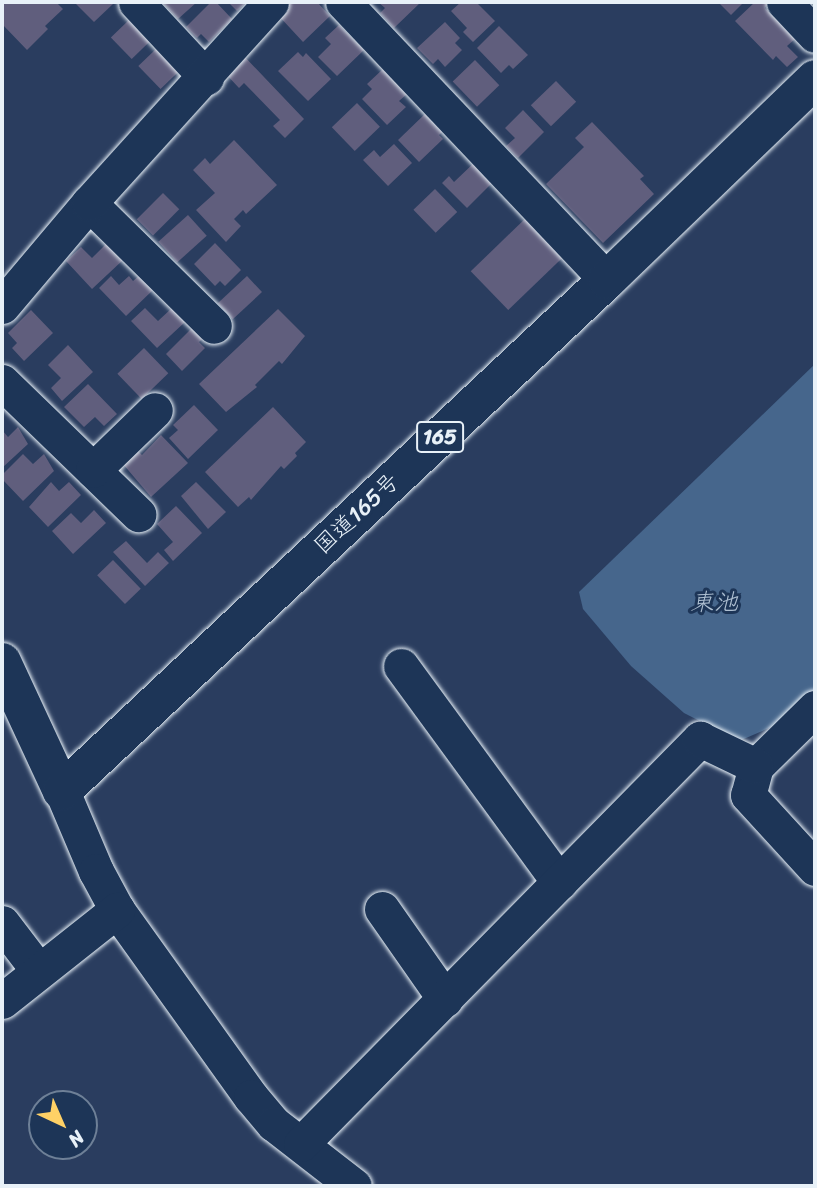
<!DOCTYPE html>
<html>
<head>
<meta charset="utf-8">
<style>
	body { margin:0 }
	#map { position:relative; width:817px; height:1188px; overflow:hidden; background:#2a3d5f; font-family:Sriracha,"Klee One",sans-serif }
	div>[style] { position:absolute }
	.water>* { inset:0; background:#46668c }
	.building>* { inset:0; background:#605e7d; transform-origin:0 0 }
	.roads { filter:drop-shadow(0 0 2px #e8f1f8) drop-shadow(0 0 2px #e8f1f8) }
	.minor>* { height:35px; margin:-17.5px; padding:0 17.5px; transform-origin:17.5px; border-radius:17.5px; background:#1d3557 }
	.trunk>* { height:38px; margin:-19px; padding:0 19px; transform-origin:19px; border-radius:19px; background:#1d3557 }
	span { translate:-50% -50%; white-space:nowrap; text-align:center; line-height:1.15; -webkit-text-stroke:6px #1d3557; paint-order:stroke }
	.shield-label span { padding:2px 5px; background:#1d3557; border:2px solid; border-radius:5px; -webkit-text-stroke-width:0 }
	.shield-label { font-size:21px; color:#e8f1f8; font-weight:700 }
	.street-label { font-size:23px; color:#e8f1f8 }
	.water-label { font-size:24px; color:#afc0d2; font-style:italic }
	.frame { position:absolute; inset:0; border:4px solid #e8f1f8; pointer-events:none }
	.north { position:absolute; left:28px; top:1090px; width:70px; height:70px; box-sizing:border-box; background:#1d3557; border:2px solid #6e8097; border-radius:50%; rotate:136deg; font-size:19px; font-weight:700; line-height:28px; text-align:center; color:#e8f1f8 }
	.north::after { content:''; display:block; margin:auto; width:24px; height:32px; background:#ffd166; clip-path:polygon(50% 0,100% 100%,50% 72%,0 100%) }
</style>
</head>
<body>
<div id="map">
	<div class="water">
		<i style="clip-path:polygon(815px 364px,815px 690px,785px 721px,739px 741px,684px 713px,631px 666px,583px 609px,579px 592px)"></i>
	</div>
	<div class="building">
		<i style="clip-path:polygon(2px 2px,56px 2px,63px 9px,45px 26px,48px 29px,27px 50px,2px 24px)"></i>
		<i style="clip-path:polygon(74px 2px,111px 2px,113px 4px,94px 22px)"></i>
		<i style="clip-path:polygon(167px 2px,197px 2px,178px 19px,164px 4px)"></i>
		<i style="clip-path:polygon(211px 2px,216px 2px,232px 19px,209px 42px,201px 34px,197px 38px,186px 27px)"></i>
		<i style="clip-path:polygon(228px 2px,247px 2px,237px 11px)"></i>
		<i style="clip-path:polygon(286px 2px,317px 2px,330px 16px,303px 42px,278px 15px,288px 4px)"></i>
		<i style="clip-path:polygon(378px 2px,421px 2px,394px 28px,380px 13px,385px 8px)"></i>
		<i style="clip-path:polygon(461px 2px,476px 2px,495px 21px,473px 42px,463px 32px,467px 28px,451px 11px)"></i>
		<i style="clip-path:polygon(718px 2px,744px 2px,731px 15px)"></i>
		<i style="clip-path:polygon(755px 2px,768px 2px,765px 8px,795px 39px,787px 46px,798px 57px,787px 67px,776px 56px,773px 60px,735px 21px)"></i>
		<i style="left:131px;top:18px;width:30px;height:28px;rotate:46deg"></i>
		<i style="clip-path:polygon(445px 22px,460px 38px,455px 43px,462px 50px,445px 67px,438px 59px,433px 64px,417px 48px)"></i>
		<i style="clip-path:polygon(339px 25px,364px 50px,337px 76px,318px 57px,331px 44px,325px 38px)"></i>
		<i style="clip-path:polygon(499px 26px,528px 55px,513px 69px,509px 65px,501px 73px,477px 48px)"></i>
		<i style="left:157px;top:48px;width:32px;height:26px;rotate:46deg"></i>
		<i style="clip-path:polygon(298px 52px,303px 57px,306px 53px,331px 79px,308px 101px,278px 71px)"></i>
		<i style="clip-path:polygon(243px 55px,304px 119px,285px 138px,273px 126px,280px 120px,244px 83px,239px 88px,225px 73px)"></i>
		<i style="left:475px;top:60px;width:35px;height:31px;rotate:46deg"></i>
		<i style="clip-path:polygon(383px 69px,407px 94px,399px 101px,406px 107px,387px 125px,362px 99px,372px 89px,367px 84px)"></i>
		<i style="left:556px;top:81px;width:29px;height:35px;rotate:46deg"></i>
		<i style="left:357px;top:103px;width:33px;height:35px;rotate:46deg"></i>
		<i style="clip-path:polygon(523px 110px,544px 132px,518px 158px,506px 146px,515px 138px,505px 128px)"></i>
		<i style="clip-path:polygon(427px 112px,444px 130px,439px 135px,443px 139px,419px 162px,398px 140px)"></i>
		<i style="clip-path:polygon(592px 122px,644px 176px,640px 179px,654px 194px,603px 243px,546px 184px,584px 147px,575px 138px)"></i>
		<i style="clip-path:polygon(234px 140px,277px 185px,246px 214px,243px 210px,234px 219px,241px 226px,226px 242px,196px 210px,215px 193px,193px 170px,205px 158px,210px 164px)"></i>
		<i style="clip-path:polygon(394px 144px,412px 163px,388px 186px,363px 160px,374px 150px,380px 157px)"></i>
		<i style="clip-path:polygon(476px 161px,495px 180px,467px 208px,442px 183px,449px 176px,454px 182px)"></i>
		<i style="left:435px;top:189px;width:32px;height:30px;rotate:46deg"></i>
		<i style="left:163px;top:193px;width:23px;height:37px;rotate:45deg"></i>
		<i style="left:188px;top:215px;width:28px;height:40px;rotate:48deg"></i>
		<i style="left:529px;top:215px;width:54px;height:81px;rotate:46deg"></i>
		<i style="clip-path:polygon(107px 243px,123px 260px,92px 289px,66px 261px,81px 247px,92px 258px)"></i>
		<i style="clip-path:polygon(215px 243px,241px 270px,225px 286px,220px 281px,215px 286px,194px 264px)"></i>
		<i style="clip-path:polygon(140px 275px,154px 289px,126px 316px,99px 288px,111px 276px,119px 285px,129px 276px,133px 281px)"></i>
		<i style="left:247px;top:276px;width:22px;height:40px;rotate:47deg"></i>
		<i style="clip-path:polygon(145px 308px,158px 321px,172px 308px,185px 322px,157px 348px,131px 321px)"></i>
		<i style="clip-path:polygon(278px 309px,305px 336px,282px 364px,279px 361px,255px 385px,257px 387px,226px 412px,199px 384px)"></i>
		<i style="clip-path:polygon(31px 310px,53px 333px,24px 361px,12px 348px,17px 343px,8px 333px)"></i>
		<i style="clip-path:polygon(192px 328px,202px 339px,199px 342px,205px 348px,182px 371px,166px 354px)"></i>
		<i style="clip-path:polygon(68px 345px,93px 372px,62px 401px,51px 388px,61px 378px,48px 365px)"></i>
		<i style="left:144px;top:348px;width:35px;height:37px;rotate:46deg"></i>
		<i style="clip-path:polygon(88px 384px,117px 414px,104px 426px,95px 417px,84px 427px,64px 407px)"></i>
		<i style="clip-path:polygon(194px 405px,218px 430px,188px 459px,169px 438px,178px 430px,173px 425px)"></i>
		<i style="clip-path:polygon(273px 407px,306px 442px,295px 453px,297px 456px,284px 469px,281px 466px,251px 500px,249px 497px,238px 507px,205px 472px)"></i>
		<i style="clip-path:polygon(18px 427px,28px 444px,2px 468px,2px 430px,8px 437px)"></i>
		<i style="clip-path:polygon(161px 435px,188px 463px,151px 497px,123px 464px,137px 450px,142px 455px)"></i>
		<i style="clip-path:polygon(23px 454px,33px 464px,44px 454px,54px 471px,23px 501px,2px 479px,2px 475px)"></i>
		<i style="clip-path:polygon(51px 482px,59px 491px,69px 482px,81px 495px,48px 527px,29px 507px)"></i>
		<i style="clip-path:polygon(196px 482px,226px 512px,208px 529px,181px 496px)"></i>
		<i style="clip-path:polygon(176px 506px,202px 533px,173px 561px,164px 550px,173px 542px,157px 524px)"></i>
		<i style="clip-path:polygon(94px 510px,106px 523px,73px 554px,52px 531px,71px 513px,81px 523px)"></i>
		<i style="clip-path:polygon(126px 541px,147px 563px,158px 552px,169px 563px,145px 586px,113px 552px)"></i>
		<i style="left:113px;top:560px;width:40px;height:22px;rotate:46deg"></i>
	</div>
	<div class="roads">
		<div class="minor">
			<i style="left:136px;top:2px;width:103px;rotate:47deg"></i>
			<i style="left:343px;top:2px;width:383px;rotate:46.5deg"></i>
			<i style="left:784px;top:2px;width:45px;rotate:46.8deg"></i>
			<i style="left:89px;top:203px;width:175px;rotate:44.5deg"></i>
			<i style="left:2px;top:306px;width:135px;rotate:-49.8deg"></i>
			<i style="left:89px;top:203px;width:271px;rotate:-47.8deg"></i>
			<i style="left:2px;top:382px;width:190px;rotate:44.1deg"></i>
			<i style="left:93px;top:470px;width:86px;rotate:-44.1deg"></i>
			<i style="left:401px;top:666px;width:268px;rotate:53.8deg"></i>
			<i style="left:815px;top:708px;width:83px;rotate:135.5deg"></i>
			<i style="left:756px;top:766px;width:30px;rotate:105deg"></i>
			<i style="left:748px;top:795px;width:99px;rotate:47.5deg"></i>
			<i style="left:62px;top:791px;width:87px;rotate:67deg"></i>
			<i style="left:96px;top:871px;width:44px;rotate:61.7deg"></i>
			<i style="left:117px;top:910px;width:230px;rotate:54.4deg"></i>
			<i style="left:251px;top:1097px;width:35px;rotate:50deg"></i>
			<i style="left:274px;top:1124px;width:101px;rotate:37.8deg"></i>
			<i style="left:382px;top:909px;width:110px;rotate:55deg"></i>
			<i style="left:2px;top:923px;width:59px;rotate:52.5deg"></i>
			<i style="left:2px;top:1001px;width:147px;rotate:-38.4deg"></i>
			<i style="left:301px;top:1144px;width:569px;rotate:-45.43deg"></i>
			<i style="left:700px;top:739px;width:62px;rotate:25.7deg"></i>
		</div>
		<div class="trunk">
			<i style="left:2px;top:662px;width:142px;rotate:65.1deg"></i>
			<i style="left:62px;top:791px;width:747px;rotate:-43.16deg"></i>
			<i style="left:607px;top:280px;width:289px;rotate:-44deg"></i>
		</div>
	</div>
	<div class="shield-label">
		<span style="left:440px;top:437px">165</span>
	</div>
	<div class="street-label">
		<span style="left:357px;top:514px;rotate:-43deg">国道165号</span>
	</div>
	<div class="water-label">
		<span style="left:714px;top:603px">東池</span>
	</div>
	<div class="frame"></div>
	<div class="north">N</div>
</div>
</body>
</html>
